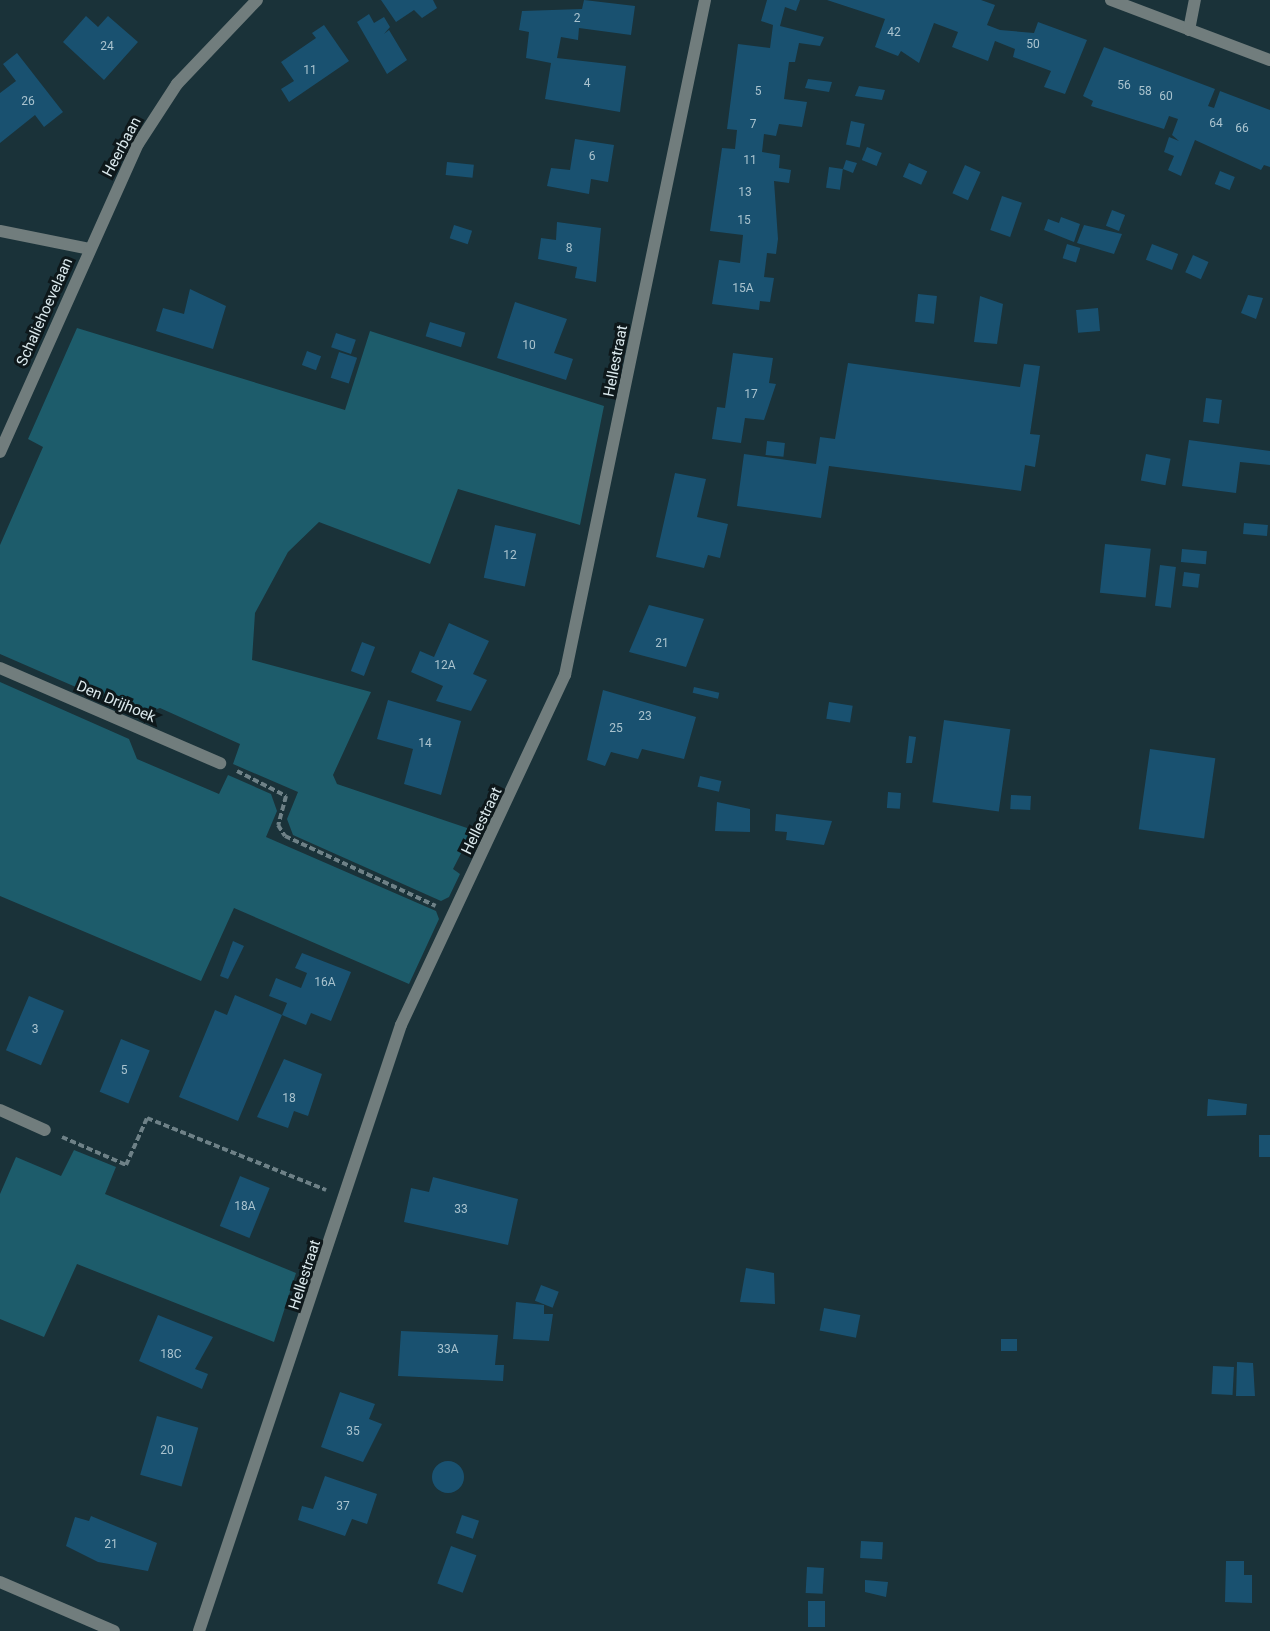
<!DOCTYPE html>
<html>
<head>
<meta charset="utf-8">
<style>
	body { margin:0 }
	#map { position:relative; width:1270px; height:1631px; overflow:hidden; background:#1a3239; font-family:Roboto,sans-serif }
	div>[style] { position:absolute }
	.green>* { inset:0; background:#1d5c6b }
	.building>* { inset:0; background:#195170; transform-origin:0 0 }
	.round { border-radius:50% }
	.path>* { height:4px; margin-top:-2px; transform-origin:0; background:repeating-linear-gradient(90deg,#6e8187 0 6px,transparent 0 9px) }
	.street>* { height:12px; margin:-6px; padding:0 6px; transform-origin:6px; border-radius:6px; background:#717d7d }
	span { translate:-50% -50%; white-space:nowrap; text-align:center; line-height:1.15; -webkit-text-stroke:6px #0e181b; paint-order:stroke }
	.number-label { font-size:12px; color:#aac3ce }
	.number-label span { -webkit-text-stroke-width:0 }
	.street-label { font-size:15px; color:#dbe9ed }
</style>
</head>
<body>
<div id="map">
	<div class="green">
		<i style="clip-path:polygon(77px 328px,345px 410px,370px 331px,604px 406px,580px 525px,458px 489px,430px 564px,319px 522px,288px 552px,255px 613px,252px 660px,371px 692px,333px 775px,337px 784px,473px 830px,453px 869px,460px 874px,449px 897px,441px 901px,293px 835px,287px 819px,298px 792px,233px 764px,240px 744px,160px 708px,140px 715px,0 654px,0 545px,43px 447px,28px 439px)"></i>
		<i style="clip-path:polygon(0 682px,129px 739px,137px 759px,219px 794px,228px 775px,271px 794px,277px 811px,266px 837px,436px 911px,439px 919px,409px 984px,234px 908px,201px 981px,0 896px)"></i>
		<i style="clip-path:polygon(74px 1150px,116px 1167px,105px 1194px,296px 1273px,274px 1342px,77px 1264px,44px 1337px,0 1319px,0 1194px,16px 1157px,61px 1176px)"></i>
	</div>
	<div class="building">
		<i style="clip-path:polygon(381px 0,433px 0,437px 8px,422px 18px,414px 10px,396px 22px)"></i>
		<i style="clip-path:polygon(584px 0,635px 6px,631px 35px,579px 28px,578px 40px,561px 37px,557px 58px,626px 66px,620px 112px,545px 99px,551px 63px,526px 58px,529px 32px,519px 30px,522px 11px,582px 9px)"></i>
		<i style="clip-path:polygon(767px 0,800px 0,796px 11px,785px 7px,780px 26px,824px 37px,820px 46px,799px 43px,795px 62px,789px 62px,784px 99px,807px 102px,802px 127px,779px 124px,776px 136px,764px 134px,762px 152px,780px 155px,779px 168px,791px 170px,789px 183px,774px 181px,778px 239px,776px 254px,767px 253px,764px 277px,774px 278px,770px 302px,760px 301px,759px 310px,712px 304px,719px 260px,740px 263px,743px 235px,710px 231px,722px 148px,735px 149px,737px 130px,727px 129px,738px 44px,770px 48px,773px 25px,761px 21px)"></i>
		<i style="clip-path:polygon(827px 0,981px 0,995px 5px,987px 25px,1000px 30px,1034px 33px,1038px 22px,1087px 40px,1065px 94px,1044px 87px,1051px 71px,1013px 57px,1015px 49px,995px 41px,988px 61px,952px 47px,958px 32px,934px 23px,919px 63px,901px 51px,898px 56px,875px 47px,885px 19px)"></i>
		<i style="clip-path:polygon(369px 14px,374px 23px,384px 17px,390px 27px,384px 34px,389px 30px,407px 60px,387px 74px,357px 22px)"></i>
		<i style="clip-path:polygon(86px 16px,98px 27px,108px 16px,138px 42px,104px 80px,63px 42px)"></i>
		<i style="clip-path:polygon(324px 25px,349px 61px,289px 102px,281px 89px,294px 81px,281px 62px,316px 38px,312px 33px)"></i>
		<i style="clip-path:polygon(1104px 47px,1215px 89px,1208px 106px,1214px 108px,1220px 91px,1270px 110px,1270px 167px,1264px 165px,1261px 170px,1195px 140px,1181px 176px,1168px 170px,1174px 156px,1164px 152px,1169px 137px,1179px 141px,1172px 135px,1178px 119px,1169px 116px,1164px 129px,1091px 106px,1093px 101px,1083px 96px)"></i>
		<i style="clip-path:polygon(17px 53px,63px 112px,44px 127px,35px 115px,0 143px,0 93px,16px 81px,3px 64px)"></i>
		<i style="clip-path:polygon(808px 79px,832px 82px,829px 92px,805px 88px)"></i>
		<i style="clip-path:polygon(859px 86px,885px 90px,882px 100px,855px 96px)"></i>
		<i style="left:851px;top:121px;width:14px;height:24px;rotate:12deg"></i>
		<i style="clip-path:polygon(575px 139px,614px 145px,608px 182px,591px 179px,589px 194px,547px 186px,551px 168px,570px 170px)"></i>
		<i style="left:867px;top:147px;width:16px;height:14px;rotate:22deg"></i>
		<i style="clip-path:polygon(846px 160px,857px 163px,853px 173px,843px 169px)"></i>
		<i style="left:447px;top:162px;width:27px;height:13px;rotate:6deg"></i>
		<i style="left:909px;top:163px;width:20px;height:15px;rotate:24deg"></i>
		<i style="left:965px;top:165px;width:17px;height:31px;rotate:24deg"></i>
		<i style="left:829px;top:167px;width:14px;height:21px;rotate:8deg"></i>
		<i style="left:1220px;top:171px;width:16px;height:14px;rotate:22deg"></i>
		<i style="left:1002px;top:196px;width:21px;height:36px;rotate:19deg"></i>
		<i style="left:1112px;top:210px;width:14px;height:17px;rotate:21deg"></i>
		<i style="clip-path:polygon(1061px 217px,1080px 224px,1074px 242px,1044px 230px,1048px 219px,1059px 223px)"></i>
		<i style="clip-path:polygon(557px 222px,601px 228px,596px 282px,575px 278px,577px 267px,538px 259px,541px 238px,556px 240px)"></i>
		<i style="left:454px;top:225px;width:19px;height:14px;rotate:18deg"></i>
		<i style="clip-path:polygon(1084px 225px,1122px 234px,1114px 254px,1077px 243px)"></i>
		<i style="left:1067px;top:244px;width:14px;height:15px;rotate:17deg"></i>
		<i style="left:1152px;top:244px;width:28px;height:17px;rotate:21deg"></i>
		<i style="left:1193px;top:255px;width:17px;height:19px;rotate:24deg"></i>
		<i style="clip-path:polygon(190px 289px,226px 306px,213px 349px,156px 331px,163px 308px,184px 314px)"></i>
		<i style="left:918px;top:294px;width:19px;height:28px;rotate:6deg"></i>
		<i style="clip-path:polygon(1248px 295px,1263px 298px,1256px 319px,1241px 313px)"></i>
		<i style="clip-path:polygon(980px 296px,1003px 304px,997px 344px,974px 342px)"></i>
		<i style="clip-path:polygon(515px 302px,567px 319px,554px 353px,573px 359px,566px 380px,497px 358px)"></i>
		<i style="left:1098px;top:308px;width:23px;height:22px;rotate:85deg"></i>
		<i style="left:430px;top:322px;width:37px;height:15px;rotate:17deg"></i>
		<i style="left:336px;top:333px;width:21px;height:15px;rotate:19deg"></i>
		<i style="left:307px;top:351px;width:15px;height:15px;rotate:20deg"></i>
		<i style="left:339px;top:352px;width:19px;height:27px;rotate:18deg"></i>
		<i style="clip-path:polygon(733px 353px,773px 358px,769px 383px,776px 384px,764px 420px,745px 418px,741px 443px,712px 439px,717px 407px,725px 408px)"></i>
		<i style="clip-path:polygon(848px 363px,1020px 387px,1024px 364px,1040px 366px,1030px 434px,1040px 435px,1035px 467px,1025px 465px,1021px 491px,829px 466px,821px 518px,737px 506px,744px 454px,816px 464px,820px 437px,835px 439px)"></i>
		<i style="left:1206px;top:398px;width:16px;height:24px;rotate:7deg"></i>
		<i style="clip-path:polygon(1189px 440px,1270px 451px,1270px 465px,1240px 462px,1236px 493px,1182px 486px)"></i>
		<i style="left:767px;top:441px;width:18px;height:14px;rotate:6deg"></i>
		<i style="left:1146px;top:454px;width:25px;height:27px;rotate:11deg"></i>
		<i style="clip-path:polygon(675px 473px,706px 479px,697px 517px,728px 524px,720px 558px,708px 555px,704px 568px,656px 557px)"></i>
		<i style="left:1244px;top:523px;width:24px;height:11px;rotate:5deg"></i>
		<i style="left:495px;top:525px;width:42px;height:54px;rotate:12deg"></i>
		<i style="left:1105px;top:544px;width:46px;height:49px;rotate:6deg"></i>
		<i style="left:1182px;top:549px;width:25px;height:13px;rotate:5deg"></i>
		<i style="left:1160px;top:565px;width:16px;height:41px;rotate:7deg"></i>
		<i style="left:1184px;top:572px;width:16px;height:14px;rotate:7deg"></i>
		<i style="clip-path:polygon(649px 605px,704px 619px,686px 667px,629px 652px)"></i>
		<i style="clip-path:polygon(449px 623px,489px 641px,473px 674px,487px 680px,471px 711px,436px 701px,443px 686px,411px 672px,420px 651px,434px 657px)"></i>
		<i style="left:362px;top:642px;width:14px;height:31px;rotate:21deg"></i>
		<i style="left:694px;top:687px;width:26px;height:6px;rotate:13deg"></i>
		<i style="clip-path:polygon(603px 690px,696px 717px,684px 759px,642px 749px,638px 759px,611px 752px,605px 766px,587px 760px)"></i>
		<i style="clip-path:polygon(388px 700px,461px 721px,441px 795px,404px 784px,413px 749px,377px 739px)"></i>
		<i style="left:829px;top:702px;width:24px;height:17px;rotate:9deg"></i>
		<i style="left:944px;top:720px;width:67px;height:83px;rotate:8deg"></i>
		<i style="clip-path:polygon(909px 736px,916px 737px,912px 763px,906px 763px)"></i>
		<i style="left:1150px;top:749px;width:66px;height:81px;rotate:8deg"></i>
		<i style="left:700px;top:776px;width:22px;height:11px;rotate:13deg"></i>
		<i style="left:888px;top:792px;width:13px;height:16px;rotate:4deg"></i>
		<i style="left:1011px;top:795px;width:20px;height:14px;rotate:3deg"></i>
		<i style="clip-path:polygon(717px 802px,750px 809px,750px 832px,715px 831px)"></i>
		<i style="clip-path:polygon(776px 814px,832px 821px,824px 845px,786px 840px,787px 832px,775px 831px)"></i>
		<i style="clip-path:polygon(233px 941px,244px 946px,228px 979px,220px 976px)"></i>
		<i style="clip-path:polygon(302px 953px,351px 972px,331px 1021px,311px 1013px,306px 1025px,282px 1015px,287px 1003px,269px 996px,276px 978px,301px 988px,307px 973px,295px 968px)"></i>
		<i style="clip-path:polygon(235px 995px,282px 1015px,238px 1121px,179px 1097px,215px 1010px,227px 1015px)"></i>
		<i style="left:29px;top:996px;width:38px;height:59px;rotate:23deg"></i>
		<i style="left:121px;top:1039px;width:31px;height:57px;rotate:22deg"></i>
		<i style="clip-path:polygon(284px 1059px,322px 1074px,308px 1116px,294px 1111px,288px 1128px,257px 1117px)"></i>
		<i style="clip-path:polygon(1208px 1099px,1247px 1104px,1246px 1115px,1207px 1116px)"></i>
		<i style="left:1259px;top:1135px;width:11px;height:22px"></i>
		<i style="left:240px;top:1176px;width:32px;height:54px;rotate:22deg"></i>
		<i style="clip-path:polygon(433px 1177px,518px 1199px,508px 1245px,404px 1222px,411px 1188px,429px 1192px)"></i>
		<i style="clip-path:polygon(746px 1268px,774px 1273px,775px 1304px,740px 1302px)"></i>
		<i style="left:541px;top:1285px;width:19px;height:17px;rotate:21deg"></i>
		<i style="clip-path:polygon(516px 1302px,544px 1305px,544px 1314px,553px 1314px,549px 1341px,513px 1339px)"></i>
		<i style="left:824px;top:1308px;width:37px;height:23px;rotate:11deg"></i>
		<i style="clip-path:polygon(158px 1315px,213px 1337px,195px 1369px,208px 1374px,202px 1389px,139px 1361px)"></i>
		<i style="clip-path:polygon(401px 1331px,498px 1335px,495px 1365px,504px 1365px,503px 1381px,398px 1376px)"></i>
		<i style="left:1001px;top:1339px;width:16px;height:12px"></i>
		<i style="clip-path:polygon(1237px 1362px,1253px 1363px,1255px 1396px,1236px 1396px)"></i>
		<i style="left:1213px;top:1366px;width:21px;height:28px;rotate:3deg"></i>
		<i style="clip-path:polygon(340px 1392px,375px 1404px,369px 1419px,382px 1424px,363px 1462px,321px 1447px)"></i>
		<i style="left:157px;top:1416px;width:43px;height:61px;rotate:16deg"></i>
		<i class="round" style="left:432px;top:1461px;width:32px;height:32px"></i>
		<i style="clip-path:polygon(325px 1476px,377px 1494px,367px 1524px,352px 1519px,345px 1536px,298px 1520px,302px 1506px,313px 1509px)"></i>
		<i style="left:462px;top:1515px;width:18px;height:19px;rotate:19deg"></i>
		<i style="clip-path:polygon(91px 1516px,157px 1543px,148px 1571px,98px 1562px,66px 1546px,75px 1517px,89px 1521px)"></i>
		<i style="left:861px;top:1541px;width:22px;height:17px;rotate:3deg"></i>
		<i style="left:451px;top:1546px;width:27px;height:40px;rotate:20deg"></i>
		<i style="clip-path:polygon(1226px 1561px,1244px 1561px,1244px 1575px,1252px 1575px,1252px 1603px,1225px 1602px)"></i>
		<i style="left:807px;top:1567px;width:17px;height:26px;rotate:3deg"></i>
		<i style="clip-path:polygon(865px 1580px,888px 1582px,886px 1597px,865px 1592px)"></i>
		<i style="left:808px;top:1601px;width:17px;height:26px"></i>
	</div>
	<div class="path">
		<i style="left:237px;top:771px;width:55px;rotate:27deg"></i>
		<i style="left:286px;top:796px;width:30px;rotate:105deg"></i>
		<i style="left:278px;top:825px;width:13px;rotate:58deg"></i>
		<i style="left:285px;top:836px;width:166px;rotate:24.9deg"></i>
		<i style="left:62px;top:1137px;width:70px;rotate:23.6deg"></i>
		<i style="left:126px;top:1165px;width:51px;rotate:-65.9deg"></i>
		<i style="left:147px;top:1118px;width:193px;rotate:21.9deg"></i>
	</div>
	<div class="street">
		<i style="left:1111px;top:0;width:170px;rotate:20.7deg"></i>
		<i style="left:1189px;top:30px;width:31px;rotate:-79deg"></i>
		<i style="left:0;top:231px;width:91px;rotate:11.4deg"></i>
		<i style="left:0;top:452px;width:338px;rotate:-65.9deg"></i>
		<i style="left:138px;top:144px;width:72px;rotate:-57deg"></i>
		<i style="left:177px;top:84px;width:116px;rotate:-46.4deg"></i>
		<i style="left:0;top:668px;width:240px;rotate:23.4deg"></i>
		<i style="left:0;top:1110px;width:49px;rotate:24deg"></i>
		<i style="left:0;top:1582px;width:124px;rotate:23.3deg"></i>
		<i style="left:199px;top:1631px;width:639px;rotate:-71.57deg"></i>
		<i style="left:401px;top:1025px;width:387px;rotate:-64.9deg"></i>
		<i style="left:565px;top:675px;width:689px;rotate:-78.28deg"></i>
	</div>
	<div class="number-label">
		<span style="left:577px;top:19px">2</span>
		<span style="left:894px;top:33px">42</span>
		<span style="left:1033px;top:45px">50</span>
		<span style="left:107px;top:47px">24</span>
		<span style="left:310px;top:71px">11</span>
		<span style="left:587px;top:84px">4</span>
		<span style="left:1124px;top:86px">56</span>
		<span style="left:758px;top:92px">5</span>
		<span style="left:1145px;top:92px">58</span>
		<span style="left:1166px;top:97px">60</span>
		<span style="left:28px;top:102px">26</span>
		<span style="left:1216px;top:124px">64</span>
		<span style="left:753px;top:125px">7</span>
		<span style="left:1242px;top:129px">66</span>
		<span style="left:592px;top:157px">6</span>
		<span style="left:750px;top:161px">11</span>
		<span style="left:745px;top:193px">13</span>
		<span style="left:744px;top:221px">15</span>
		<span style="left:569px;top:249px">8</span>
		<span style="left:743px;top:289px">15A</span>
		<span style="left:529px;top:346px">10</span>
		<span style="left:751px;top:395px">17</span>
		<span style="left:510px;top:556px">12</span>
		<span style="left:662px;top:644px">21</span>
		<span style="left:445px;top:666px">12A</span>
		<span style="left:645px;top:717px">23</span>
		<span style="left:616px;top:729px">25</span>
		<span style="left:425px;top:744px">14</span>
		<span style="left:325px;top:983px">16A</span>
		<span style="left:35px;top:1030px">3</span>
		<span style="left:124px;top:1071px">5</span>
		<span style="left:289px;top:1099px">18</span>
		<span style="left:245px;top:1207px">18A</span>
		<span style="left:461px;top:1210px">33</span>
		<span style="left:448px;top:1350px">33A</span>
		<span style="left:171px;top:1355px">18C</span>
		<span style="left:353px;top:1432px">35</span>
		<span style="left:167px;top:1451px">20</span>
		<span style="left:343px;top:1507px">37</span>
		<span style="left:111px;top:1545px">21</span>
	</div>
	<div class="street-label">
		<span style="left:122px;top:147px;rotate:-62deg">Heerbaan</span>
		<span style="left:45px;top:312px;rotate:-66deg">Schaliehoevelaan</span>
		<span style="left:616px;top:361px;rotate:-79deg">Hellestraat</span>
		<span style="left:116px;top:702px;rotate:23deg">Den Drijhoek</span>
		<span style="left:482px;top:821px;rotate:-64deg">Hellestraat</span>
		<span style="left:305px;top:1275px;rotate:-72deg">Hellestraat</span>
	</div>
</div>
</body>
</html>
